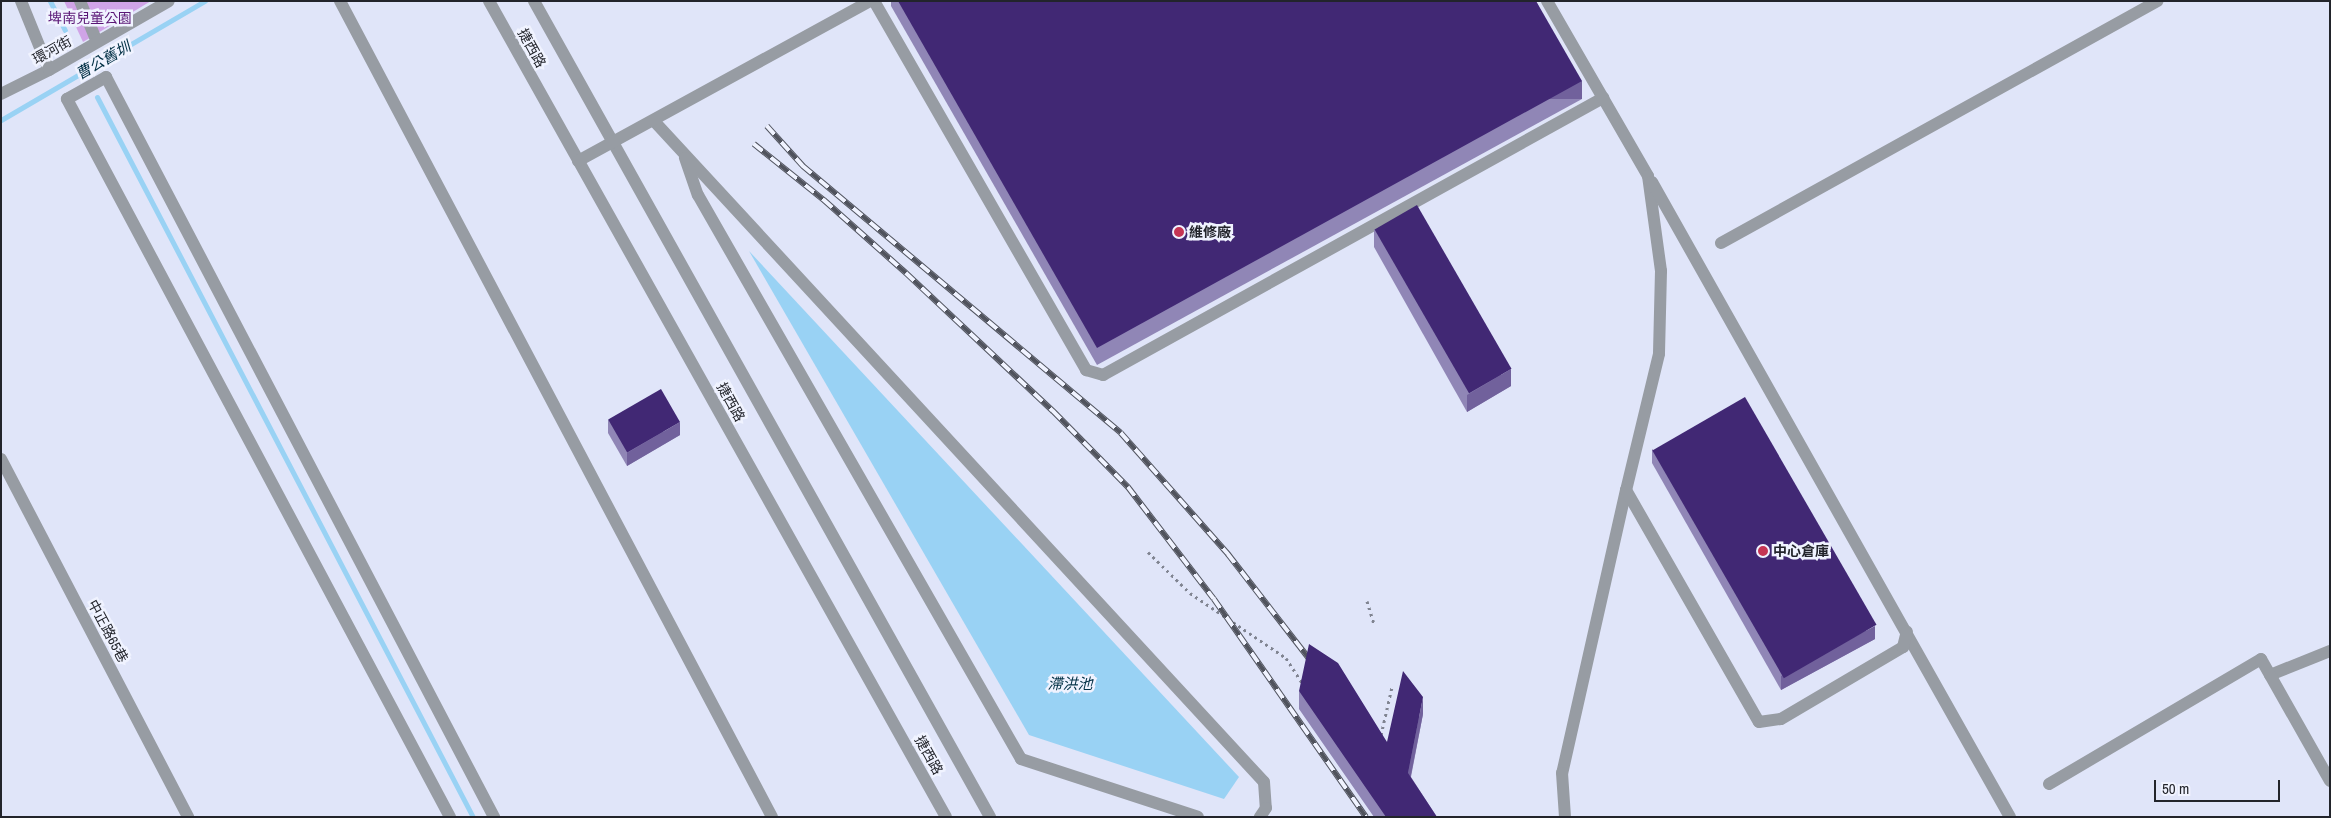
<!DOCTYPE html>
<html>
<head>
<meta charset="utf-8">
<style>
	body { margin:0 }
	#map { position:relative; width:2331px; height:818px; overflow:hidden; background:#e0e5f9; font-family:"Archivo Narrow","Noto Sans TC",sans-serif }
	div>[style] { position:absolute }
	.green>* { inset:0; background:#d0a4e7 }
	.water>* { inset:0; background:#99d2f4 }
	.stream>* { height:5px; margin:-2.5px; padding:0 2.5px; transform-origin:2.5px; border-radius:2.5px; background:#99d2f4 }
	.path>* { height:3px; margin-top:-1.5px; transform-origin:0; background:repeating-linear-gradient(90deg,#808491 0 2.5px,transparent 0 6.5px) }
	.minor>* { height:12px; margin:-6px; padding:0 6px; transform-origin:6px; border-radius:6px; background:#979ca3 }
	.rail>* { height:5.5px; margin-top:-2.75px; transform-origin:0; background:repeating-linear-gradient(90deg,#f0f3ff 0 11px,#50535d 0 22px); box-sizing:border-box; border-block:1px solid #50535d }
	.wall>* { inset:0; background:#9086b6 }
	.shaded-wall>* { inset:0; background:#71619c; transform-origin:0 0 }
	.building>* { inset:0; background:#412874; transform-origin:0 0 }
	.dots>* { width:14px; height:14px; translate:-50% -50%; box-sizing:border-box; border:2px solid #f0f3ff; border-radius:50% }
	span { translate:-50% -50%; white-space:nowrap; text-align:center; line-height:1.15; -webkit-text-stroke:5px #f0f3ff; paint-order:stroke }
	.park-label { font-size:14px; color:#5a1776 }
	.street-label { font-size:14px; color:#22242b }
	.poi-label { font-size:14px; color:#22242b; font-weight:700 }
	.left { translate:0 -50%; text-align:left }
	.water-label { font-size:15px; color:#002f44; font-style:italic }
	.frame { position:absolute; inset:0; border:2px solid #22242b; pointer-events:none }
	.scale { position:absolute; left:2154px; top:780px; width:126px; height:22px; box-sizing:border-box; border:2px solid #22242b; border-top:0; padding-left:6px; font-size:15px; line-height:18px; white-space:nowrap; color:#22242b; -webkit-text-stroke:4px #f0f3ff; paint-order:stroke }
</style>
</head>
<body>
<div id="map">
	<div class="green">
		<i style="clip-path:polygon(64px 1px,151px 1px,83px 42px)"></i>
	</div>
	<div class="water">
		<i style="clip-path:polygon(749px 251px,1239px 777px,1224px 799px,1029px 735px)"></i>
	</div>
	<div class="stream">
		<i style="left:50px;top:1px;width:33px;rotate:63deg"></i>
		<i style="left:97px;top:97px;width:812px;rotate:62.43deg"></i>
		<i style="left:1px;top:120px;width:236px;rotate:-30.3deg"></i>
	</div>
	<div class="path">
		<i style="left:1148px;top:552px;width:59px;rotate:44.3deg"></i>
		<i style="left:1190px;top:593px;width:116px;rotate:34.1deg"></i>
		<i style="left:1286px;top:658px;width:30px;rotate:57deg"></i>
		<i style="left:1367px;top:601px;width:24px;rotate:73deg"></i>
		<i style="left:1381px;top:735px;width:49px;rotate:-77.1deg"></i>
	</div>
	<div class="minor">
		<i style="left:21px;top:1px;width:74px;rotate:67.9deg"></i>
		<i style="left:80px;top:1px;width:44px;rotate:67.5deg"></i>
		<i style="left:340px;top:1px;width:923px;rotate:62.1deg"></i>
		<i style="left:489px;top:1px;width:935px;rotate:60.75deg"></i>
		<i style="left:534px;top:1px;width:935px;rotate:60.8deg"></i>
		<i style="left:874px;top:1px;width:426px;rotate:60.1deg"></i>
		<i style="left:1086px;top:370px;width:18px;rotate:16deg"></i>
		<i style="left:1103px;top:375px;width:572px;rotate:-28.99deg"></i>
		<i style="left:1547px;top:1px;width:202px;rotate:60deg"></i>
		<i style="left:1648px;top:176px;width:96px;rotate:82.2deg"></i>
		<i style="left:1661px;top:271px;width:83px;rotate:91.4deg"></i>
		<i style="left:1659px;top:354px;width:140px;rotate:103.6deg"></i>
		<i style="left:1626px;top:490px;width:290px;rotate:102.7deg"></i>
		<i style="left:1562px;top:773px;width:44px;rotate:86.1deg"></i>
		<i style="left:1px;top:94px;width:54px;rotate:-26.6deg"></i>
		<i style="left:49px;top:70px;width:138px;rotate:-29.9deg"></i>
		<i style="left:654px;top:121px;width:899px;rotate:47.3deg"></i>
		<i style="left:1264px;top:782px;width:26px;rotate:86deg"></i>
		<i style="left:1266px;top:808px;width:11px;rotate:124deg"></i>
		<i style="left:685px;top:158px;width:39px;rotate:71deg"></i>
		<i style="left:698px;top:195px;width:650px;rotate:60.2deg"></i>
		<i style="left:1021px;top:759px;width:186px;rotate:18.1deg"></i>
		<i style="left:578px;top:161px;width:333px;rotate:-28.7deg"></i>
		<i style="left:1652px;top:182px;width:729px;rotate:60.59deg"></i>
		<i style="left:1721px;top:243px;width:499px;rotate:-29deg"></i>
		<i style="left:1px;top:459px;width:404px;rotate:62.4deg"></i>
		<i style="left:1626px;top:490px;width:267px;rotate:60.2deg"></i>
		<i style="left:1759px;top:722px;width:22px;rotate:-8deg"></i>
		<i style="left:1781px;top:719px;width:142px;rotate:-30.5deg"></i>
		<i style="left:1903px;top:647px;width:16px;rotate:-76deg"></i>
		<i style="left:2270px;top:675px;width:65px;rotate:-21.8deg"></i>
		<i style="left:2049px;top:784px;width:246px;rotate:-30.5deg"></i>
		<i style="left:2261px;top:659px;width:140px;rotate:60.5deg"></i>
		<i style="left:450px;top:817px;width:814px;rotate:-118.08deg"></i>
		<i style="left:67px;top:99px;width:45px;rotate:-29.4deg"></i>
		<i style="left:106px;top:77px;width:836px;rotate:62.33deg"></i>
	</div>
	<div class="rail">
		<i style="left:767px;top:126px;width:54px;rotate:48deg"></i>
		<i style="left:803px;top:166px;width:415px;rotate:40deg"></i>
		<i style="left:1121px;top:433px;width:162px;rotate:48.5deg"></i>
		<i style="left:1228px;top:554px;width:142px;rotate:52.2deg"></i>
		<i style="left:754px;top:144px;width:90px;rotate:38.7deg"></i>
		<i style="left:824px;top:200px;width:110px;rotate:41.7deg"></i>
		<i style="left:906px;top:273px;width:202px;rotate:43.2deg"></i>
		<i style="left:1053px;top:411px;width:107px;rotate:45.4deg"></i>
		<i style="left:1128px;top:487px;width:141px;rotate:52.5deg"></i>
		<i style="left:1214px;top:599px;width:266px;rotate:55.1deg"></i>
	</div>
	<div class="wall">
		<i style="clip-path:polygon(891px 1px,1536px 1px,1582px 99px,1097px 365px,891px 6px)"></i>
		<i style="clip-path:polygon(1374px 229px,1511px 386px,1467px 412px,1374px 247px)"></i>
		<i style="clip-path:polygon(608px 420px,680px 435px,627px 466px,608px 433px)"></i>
		<i style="clip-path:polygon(1652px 449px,1875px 639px,1781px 690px,1652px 463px)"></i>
		<i style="clip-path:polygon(1299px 691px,1387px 742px,1423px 714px,1411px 777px,1437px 817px,1374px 817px,1299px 709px)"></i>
	</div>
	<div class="shaded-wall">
		<i style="left:1582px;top:81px;width:18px;height:554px;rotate:90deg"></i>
		<i style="clip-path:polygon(1511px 369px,1511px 386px,1467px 412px,1467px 395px)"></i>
		<i style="clip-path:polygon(680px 422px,680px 435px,627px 466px,627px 453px)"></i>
		<i style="clip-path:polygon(1875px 626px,1875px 639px,1781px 690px,1781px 676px)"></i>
		<i style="clip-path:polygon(1423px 697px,1423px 714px,1408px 790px,1408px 773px)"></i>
	</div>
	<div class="building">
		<i style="clip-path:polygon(898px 1px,1536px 1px,1582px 81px,1097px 348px)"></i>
		<i style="left:1417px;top:205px;width:189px;height:49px;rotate:60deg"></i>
		<i style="left:661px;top:389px;width:38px;height:61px;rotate:60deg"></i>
		<i style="left:1745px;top:397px;width:263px;height:107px;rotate:60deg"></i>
		<i style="clip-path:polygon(1309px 644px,1338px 663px,1387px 742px,1403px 671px,1423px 697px,1408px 773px,1437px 817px,1386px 817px,1299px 691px)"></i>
	</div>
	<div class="dots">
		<i style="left:1179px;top:232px;background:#c53554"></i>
		<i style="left:1763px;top:551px;background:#c53554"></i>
	</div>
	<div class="park-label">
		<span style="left:90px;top:18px">埤南兒童公園</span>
	</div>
	<div class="street-label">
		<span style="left:532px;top:48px;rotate:61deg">捷西路</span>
		<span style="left:52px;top:50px;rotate:-29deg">環河街</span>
		<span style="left:731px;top:402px;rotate:61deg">捷西路</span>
		<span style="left:108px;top:631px;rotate:62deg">中正路65巷</span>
		<span style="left:929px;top:755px;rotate:61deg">捷西路</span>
	</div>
	<div class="poi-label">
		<span class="left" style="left:1189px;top:232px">維修廠</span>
		<span class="left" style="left:1773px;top:551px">中心倉庫</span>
	</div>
	<div class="water-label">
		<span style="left:103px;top:60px;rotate:-30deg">曹公舊圳</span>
		<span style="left:1070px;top:684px">滯洪池</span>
	</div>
	<div class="frame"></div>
	<div class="scale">50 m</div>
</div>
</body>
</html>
